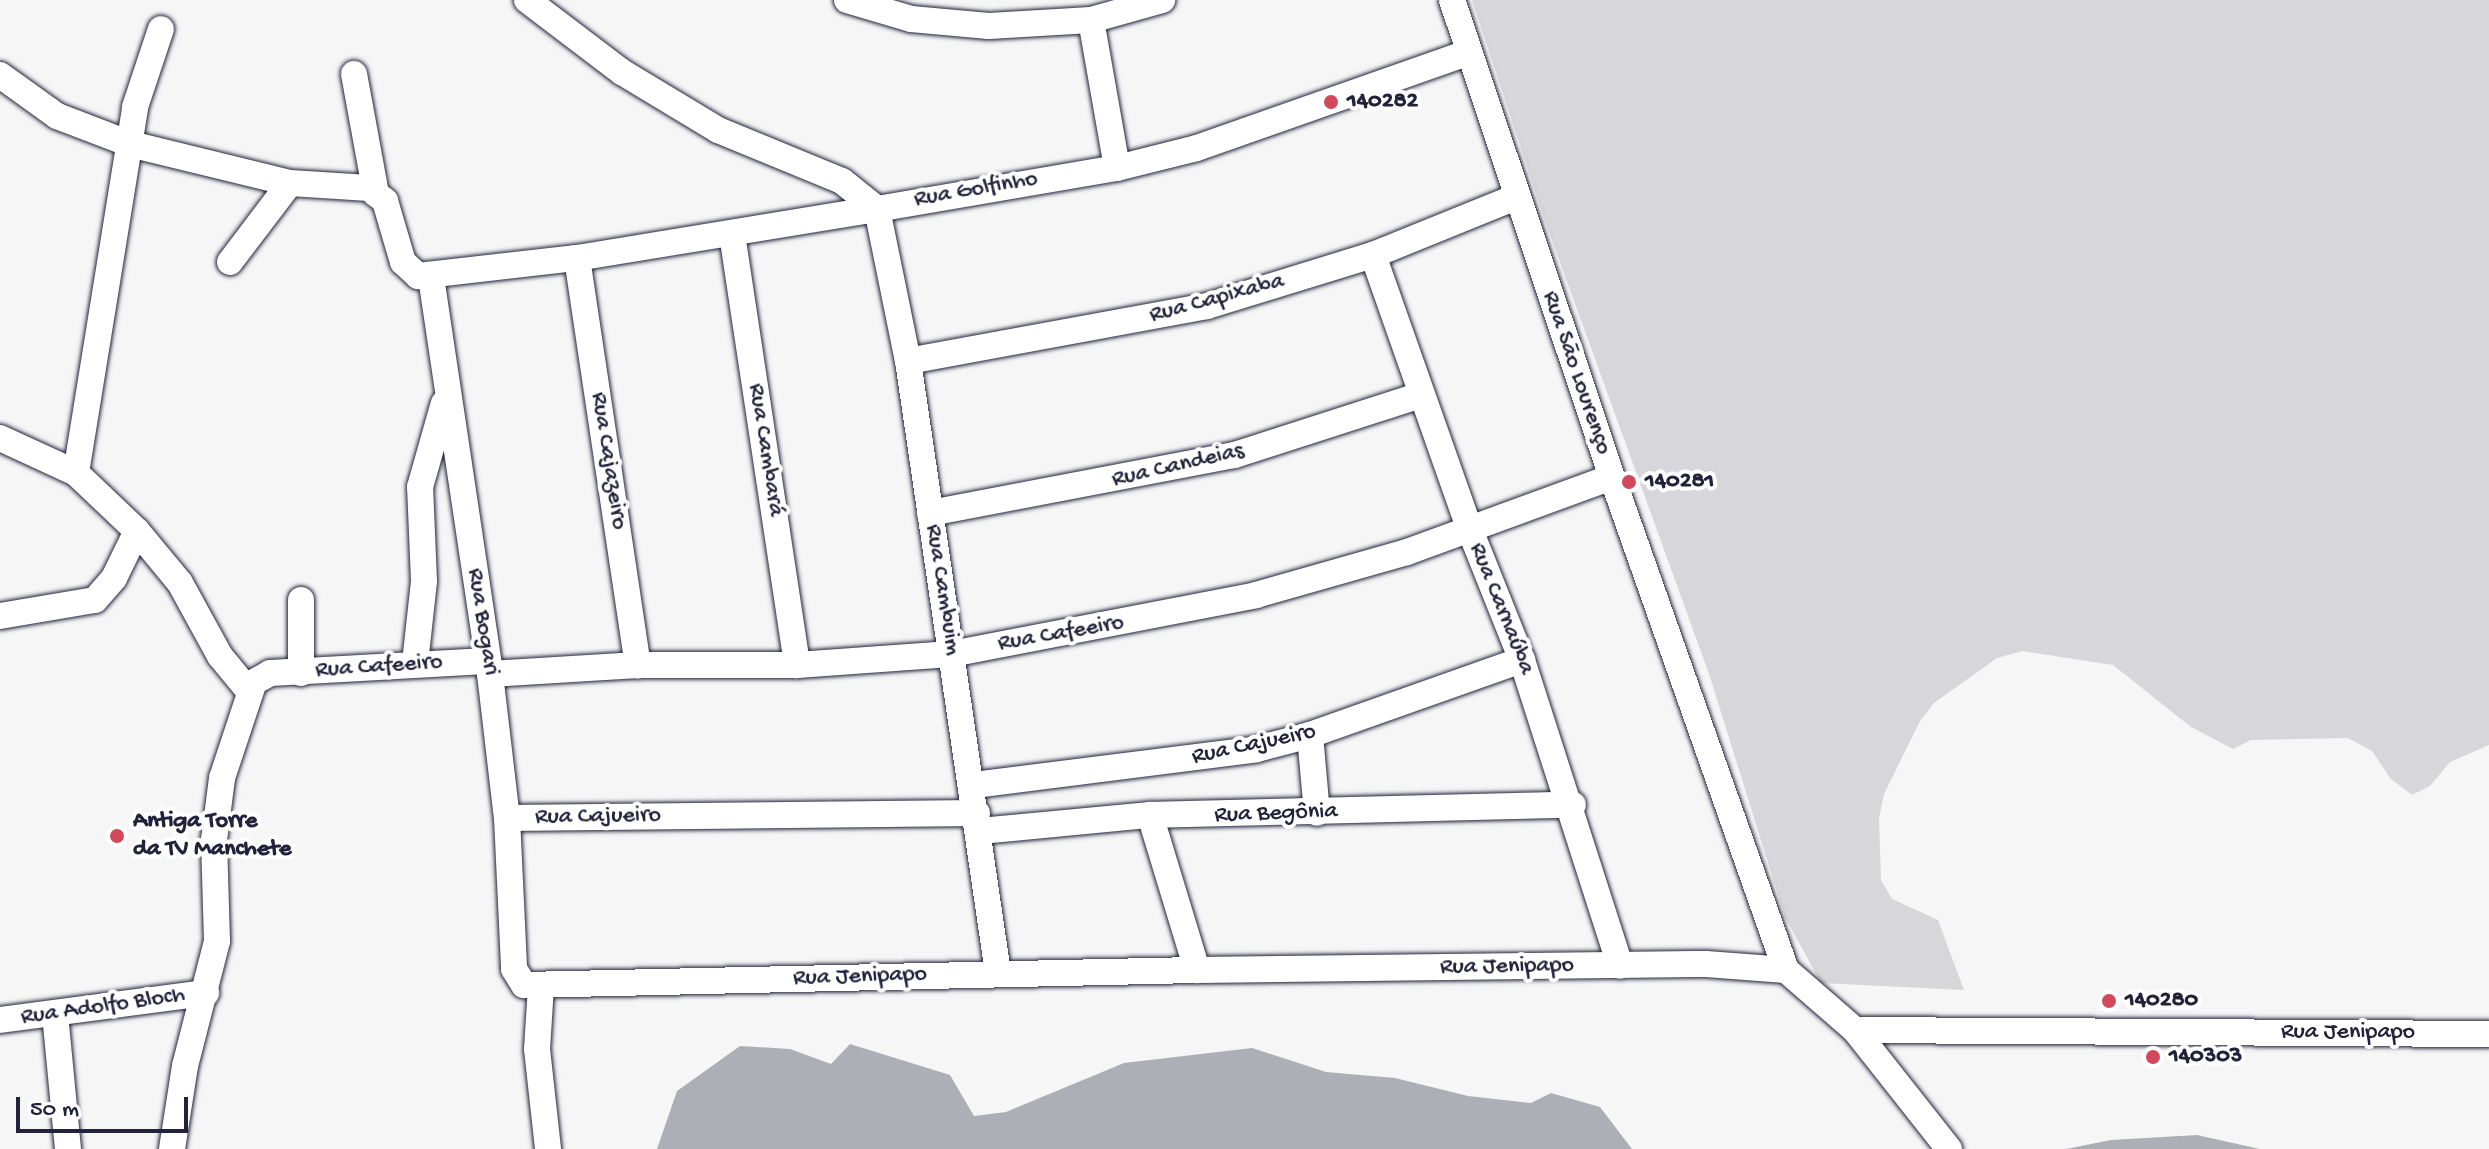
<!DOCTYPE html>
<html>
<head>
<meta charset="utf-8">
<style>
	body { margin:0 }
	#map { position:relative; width:2489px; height:1149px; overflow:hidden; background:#f6f6f7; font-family:"Gochi Hand",sans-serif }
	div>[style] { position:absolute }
	.green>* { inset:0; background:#d7d7db }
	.water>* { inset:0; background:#aeaeb7 }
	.roads { filter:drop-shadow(0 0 2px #22223b) drop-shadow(0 0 2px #22223b) }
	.minor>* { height:26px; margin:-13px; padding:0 13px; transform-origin:13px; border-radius:13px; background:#fff }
	.dots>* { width:22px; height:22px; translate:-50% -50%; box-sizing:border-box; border:4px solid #fff; border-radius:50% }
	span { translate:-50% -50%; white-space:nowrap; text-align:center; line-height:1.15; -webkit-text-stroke:8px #fff; paint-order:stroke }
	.poi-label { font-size:24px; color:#22223b; font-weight:700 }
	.left { translate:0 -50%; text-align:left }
	.street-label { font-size:24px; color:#22223b }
	.scale { position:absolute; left:16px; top:1097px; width:172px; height:36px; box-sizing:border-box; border:4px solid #22223b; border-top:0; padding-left:10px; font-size:24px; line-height:28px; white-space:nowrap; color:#22223b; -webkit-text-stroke:6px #fff; paint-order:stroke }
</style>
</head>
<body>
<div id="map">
	<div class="green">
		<i style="clip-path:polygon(1472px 0,2489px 0,2489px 745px,2450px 762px,2430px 786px,2412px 795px,2391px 779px,2372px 751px,2348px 738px,2251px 740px,2233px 749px,2191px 727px,2113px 665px,2022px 651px,1997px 658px,1934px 703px,1920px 721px,1884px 794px,1879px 818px,1881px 880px,1892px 899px,1938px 920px,1964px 990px,1821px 983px,1785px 917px,1709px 674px,1544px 218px)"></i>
	</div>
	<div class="water">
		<i style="clip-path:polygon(850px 1044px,950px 1075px,974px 1116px,1006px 1112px,1124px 1063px,1252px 1048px,1326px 1072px,1395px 1078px,1468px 1096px,1531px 1103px,1551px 1093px,1600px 1107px,1632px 1149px,657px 1149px,677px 1091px,740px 1046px,790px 1049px,831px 1064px)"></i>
		<i style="clip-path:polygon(2197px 1135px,2260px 1149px,2066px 1149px,2111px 1140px)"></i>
	</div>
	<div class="roads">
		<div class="minor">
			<i style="left:527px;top:0;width:119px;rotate:37.2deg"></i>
			<i style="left:622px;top:72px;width:112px;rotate:31.1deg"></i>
			<i style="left:718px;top:130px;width:134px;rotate:22.4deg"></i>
			<i style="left:842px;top:181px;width:45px;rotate:38.7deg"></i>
			<i style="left:877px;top:209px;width:243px;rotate:-9.7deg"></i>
			<i style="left:1117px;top:168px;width:82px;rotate:-14deg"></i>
			<i style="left:1197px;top:148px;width:286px;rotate:-19.4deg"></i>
			<i style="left:847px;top:0;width:67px;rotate:16.5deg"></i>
			<i style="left:911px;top:19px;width:78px;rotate:5.1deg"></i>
			<i style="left:989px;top:26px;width:102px;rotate:-3.4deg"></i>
			<i style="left:1091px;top:20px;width:74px;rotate:-15.7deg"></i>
			<i style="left:1452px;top:0;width:503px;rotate:71.46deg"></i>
			<i style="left:1612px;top:477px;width:523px;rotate:70.56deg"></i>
			<i style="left:1091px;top:20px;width:150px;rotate:80deg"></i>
			<i style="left:354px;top:74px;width:122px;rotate:79.6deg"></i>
			<i style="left:0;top:75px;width:70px;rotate:35.7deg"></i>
			<i style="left:57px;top:116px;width:78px;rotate:21deg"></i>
			<i style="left:130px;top:144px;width:165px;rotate:13.7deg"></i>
			<i style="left:290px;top:183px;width:79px;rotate:3.6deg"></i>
			<i style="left:369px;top:188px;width:21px;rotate:39deg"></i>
			<i style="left:385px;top:201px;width:64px;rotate:73.6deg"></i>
			<i style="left:403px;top:262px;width:21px;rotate:43deg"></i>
			<i style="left:418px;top:276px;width:160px;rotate:-6.5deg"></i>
			<i style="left:577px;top:258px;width:304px;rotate:-9.3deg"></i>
			<i style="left:877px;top:209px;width:155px;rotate:78.5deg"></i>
			<i style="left:908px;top:361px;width:619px;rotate:81.63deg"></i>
			<i style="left:732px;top:234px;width:436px;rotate:81.4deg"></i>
			<i style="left:1373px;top:255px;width:292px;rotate:70.6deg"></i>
			<i style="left:1470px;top:530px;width:140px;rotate:68.2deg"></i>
			<i style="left:1522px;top:660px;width:321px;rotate:72.2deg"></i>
			<i style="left:577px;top:258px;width:412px;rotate:81.5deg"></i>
			<i style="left:230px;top:262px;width:99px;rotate:-52.8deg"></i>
			<i style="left:431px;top:277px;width:401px;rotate:81.5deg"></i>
			<i style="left:490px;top:674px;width:145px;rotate:83.3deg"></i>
			<i style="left:507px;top:818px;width:151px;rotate:87.3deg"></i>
			<i style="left:514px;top:969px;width:19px;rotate:58deg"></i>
			<i style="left:524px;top:985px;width:673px;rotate:-1.28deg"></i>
			<i style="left:1197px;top:970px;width:509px;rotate:-0.68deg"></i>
			<i style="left:1706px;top:964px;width:80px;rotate:4.3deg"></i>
			<i style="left:1786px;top:970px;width:91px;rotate:41deg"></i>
			<i style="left:1855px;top:1030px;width:152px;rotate:51.7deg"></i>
			<i style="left:908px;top:361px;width:304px;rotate:-10.4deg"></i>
			<i style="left:1207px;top:306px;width:174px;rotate:-17.1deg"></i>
			<i style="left:1373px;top:255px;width:154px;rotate:-22.1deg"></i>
			<i style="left:0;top:438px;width:84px;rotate:24.7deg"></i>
			<i style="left:76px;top:473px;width:84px;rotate:43.6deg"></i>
			<i style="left:137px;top:531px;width:67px;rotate:50.4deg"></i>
			<i style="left:180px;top:583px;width:83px;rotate:61.3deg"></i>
			<i style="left:220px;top:656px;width:45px;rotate:50.4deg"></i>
			<i style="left:76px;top:473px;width:371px;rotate:-80.8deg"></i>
			<i style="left:135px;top:107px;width:82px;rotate:-71.6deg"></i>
			<i style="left:930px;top:513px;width:310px;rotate:-10.8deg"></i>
			<i style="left:1235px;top:455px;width:195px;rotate:-17.9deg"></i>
			<i style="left:301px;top:600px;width:73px;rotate:90deg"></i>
			<i style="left:0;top:616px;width:96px;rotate:-9.6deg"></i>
			<i style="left:95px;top:600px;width:29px;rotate:-49deg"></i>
			<i style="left:114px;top:578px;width:52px;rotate:-63.9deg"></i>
			<i style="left:415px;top:663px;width:82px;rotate:-83.7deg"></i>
			<i style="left:424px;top:581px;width:94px;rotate:-92.4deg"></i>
			<i style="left:420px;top:487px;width:87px;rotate:-74.1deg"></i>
			<i style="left:490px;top:674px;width:148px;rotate:-3.5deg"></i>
			<i style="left:638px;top:665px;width:159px"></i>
			<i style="left:797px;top:665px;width:154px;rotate:-4.1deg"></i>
			<i style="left:951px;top:654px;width:311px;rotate:-10.9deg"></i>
			<i style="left:1256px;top:595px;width:157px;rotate:-15.9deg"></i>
			<i style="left:1407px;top:552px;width:218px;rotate:-20.1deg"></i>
			<i style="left:1310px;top:735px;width:78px;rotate:84.9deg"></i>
			<i style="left:974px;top:785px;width:285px;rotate:-7.2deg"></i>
			<i style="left:1257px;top:749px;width:55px;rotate:-14.8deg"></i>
			<i style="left:1310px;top:735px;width:225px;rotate:-19.5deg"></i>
			<i style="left:1150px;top:815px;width:162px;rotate:73.1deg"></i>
			<i style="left:507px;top:818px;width:470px;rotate:-0.6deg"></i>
			<i style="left:980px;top:831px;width:171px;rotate:-5.4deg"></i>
			<i style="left:1150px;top:815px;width:423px;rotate:-1.4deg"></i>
			<i style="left:541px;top:986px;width:63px;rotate:93.6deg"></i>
			<i style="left:537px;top:1049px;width:101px;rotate:83.7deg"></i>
			<i style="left:55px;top:1014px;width:136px;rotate:84.5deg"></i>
			<i style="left:0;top:1020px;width:208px;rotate:-7.5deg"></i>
			<i style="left:1855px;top:1030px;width:634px;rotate:0.36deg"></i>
			<i style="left:172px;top:1149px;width:84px;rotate:-81.1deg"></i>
			<i style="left:185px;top:1066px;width:129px;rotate:-75.6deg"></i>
			<i style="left:217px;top:941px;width:101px;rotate:-91.7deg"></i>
			<i style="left:214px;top:840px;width:63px;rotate:-82.6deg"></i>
			<i style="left:222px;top:778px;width:101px;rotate:-71.6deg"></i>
			<i style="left:254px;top:682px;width:18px;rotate:-29deg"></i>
			<i style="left:270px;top:673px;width:217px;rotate:-3.2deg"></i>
		</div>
	</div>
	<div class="dots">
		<i style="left:1331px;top:102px;background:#d1495b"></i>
		<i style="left:1629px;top:482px;background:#d1495b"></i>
		<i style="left:117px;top:836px;background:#d1495b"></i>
		<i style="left:2109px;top:1001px;background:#d1495b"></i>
		<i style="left:2153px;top:1057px;background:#d1495b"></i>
	</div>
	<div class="poi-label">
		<span class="left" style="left:1347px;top:102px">140282</span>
		<span class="left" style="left:1645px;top:482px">140281</span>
		<span class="left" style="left:133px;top:836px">Antiga Torre<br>da TV Manchete</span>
		<span class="left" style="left:2125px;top:1001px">140280</span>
		<span class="left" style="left:2169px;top:1057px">140303</span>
	</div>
	<div class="street-label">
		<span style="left:976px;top:190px;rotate:-10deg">Rua Golfinho</span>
		<span style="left:1217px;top:299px;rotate:-15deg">Rua Capixaba</span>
		<span style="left:1576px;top:373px;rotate:71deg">Rua São Lourenço</span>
		<span style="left:765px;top:450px;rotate:81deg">Rua Cambará</span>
		<span style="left:608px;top:461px;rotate:81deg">Rua Cajazeiro</span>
		<span style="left:1178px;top:466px;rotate:-13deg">Rua Candeias</span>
		<span style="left:942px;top:590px;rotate:81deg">Rua Cambuim</span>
		<span style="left:1501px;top:609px;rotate:68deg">Rua Carnaúba</span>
		<span style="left:482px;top:622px;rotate:81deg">Rua Bogari</span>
		<span style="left:1061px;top:634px;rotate:-10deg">Rua Cafeeiro</span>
		<span style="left:379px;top:667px;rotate:-4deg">Rua Cafeeiro</span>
		<span style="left:1254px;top:745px;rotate:-12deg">Rua Cajueiro</span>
		<span style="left:1276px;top:814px;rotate:-2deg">Rua Begônia</span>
		<span style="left:598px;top:817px;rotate:-1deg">Rua Cajueiro</span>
		<span style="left:1507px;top:967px;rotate:-1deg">Rua Jenipapo</span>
		<span style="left:860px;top:977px;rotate:-2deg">Rua Jenipapo</span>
		<span style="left:103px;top:1007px;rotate:-8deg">Rua Adolfo Bloch</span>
		<span style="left:2348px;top:1033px">Rua Jenipapo</span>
	</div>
	<div class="scale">50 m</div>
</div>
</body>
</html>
